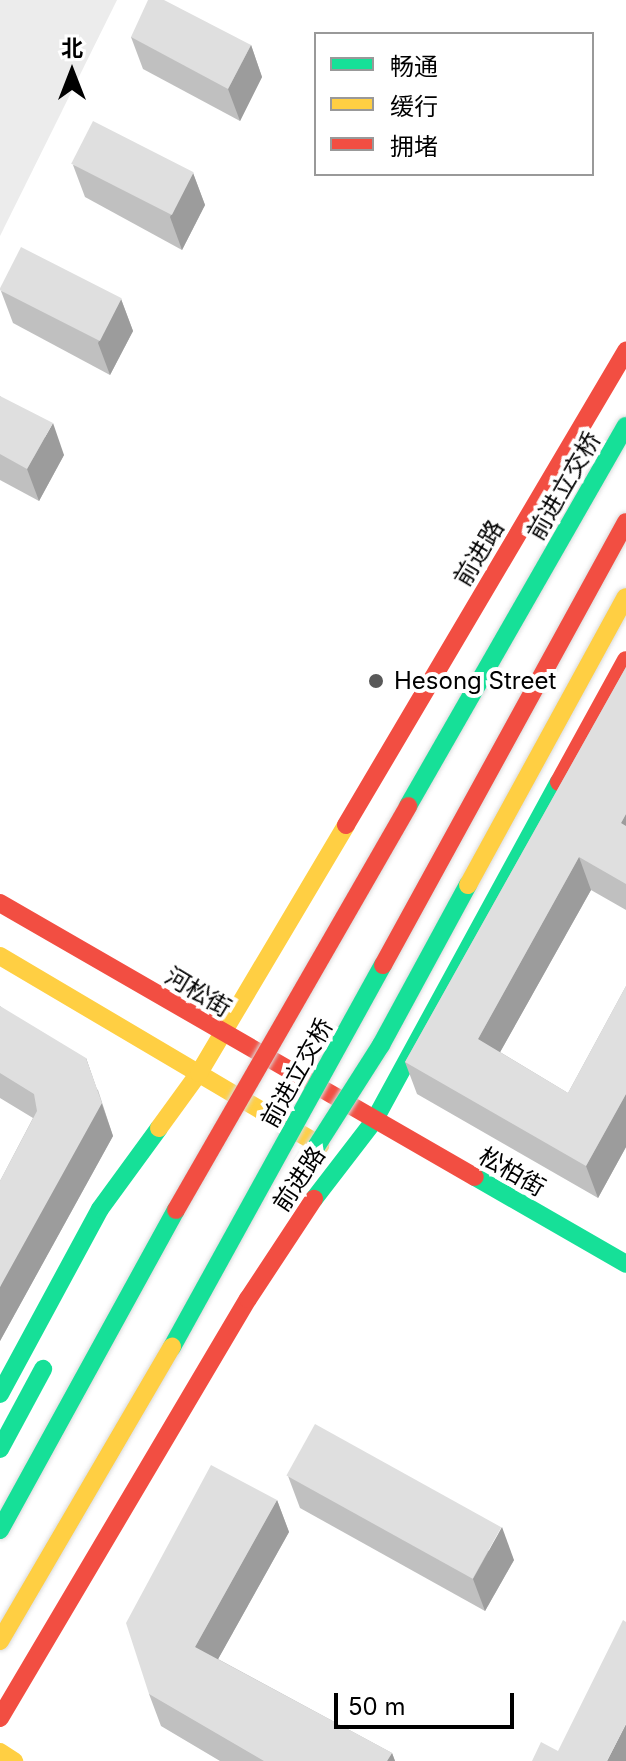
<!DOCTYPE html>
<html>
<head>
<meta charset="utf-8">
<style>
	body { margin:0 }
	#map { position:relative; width:626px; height:1761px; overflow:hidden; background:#fff; font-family:Inter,"Noto Sans SC",sans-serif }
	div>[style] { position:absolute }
	.green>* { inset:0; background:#ececec }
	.fast>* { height:18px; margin:-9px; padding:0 9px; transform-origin:9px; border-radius:9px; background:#16e098 }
	.slow>* { height:18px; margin:-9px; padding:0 9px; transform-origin:9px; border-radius:9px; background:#ffcf43 }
	.jam>* { height:18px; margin:-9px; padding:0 9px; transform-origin:9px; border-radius:9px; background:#f24e42 }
	.bridges { filter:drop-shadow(0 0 2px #dbdbdb) drop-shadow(0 0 2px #dbdbdb) }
	.fast-bridge>* { height:18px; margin:-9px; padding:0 9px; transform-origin:9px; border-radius:9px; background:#16e098 }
	.slow-bridge>* { height:18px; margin:-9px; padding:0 9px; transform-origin:9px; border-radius:9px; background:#ffcf43 }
	.jam-bridge>* { height:18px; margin:-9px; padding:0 9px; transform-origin:9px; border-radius:9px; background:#f24e42 }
	.wall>* { inset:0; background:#c0c0c0 }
	.shaded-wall>* { inset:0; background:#9c9c9c }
	.building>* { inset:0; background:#dfdfdf; transform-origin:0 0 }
	.dots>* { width:22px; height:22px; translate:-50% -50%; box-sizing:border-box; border:4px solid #fff; border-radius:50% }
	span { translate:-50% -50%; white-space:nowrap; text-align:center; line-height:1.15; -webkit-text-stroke:8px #fff; paint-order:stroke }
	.street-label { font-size:24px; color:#000 }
	.poi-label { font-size:24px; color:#000 }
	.left { translate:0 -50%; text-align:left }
	.legend { position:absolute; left:314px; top:32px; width:280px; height:144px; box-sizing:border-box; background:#fff; border:2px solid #999; margin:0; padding:10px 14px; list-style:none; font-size:24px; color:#000 }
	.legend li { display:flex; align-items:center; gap:16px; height:40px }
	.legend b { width:40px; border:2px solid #999 }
	.north { position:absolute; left:32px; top:32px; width:80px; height:80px; -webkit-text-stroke:6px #fff; paint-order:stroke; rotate:0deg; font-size:22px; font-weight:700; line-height:32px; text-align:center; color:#000 }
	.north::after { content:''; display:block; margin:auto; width:28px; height:36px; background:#000; clip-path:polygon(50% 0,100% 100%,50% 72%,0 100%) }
	.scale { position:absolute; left:334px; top:1693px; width:180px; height:36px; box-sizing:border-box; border:4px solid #000; border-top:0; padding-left:10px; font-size:24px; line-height:28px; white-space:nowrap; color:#000; -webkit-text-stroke:6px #fff; paint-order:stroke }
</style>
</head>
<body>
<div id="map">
	<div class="green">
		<i style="clip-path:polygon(0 0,117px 0,0 236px)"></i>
	</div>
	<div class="fast">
		<i style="left:475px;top:1177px;width:174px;rotate:29.9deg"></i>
		<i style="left:314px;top:1199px;width:98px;rotate:-52.4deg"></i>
		<i style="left:374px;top:1121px;width:386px;rotate:-61.4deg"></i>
		<i style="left:0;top:1394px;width:210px;rotate:-61.6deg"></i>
		<i style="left:100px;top:1209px;width:100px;rotate:-53.9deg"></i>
		<i style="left:0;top:1449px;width:91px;rotate:-61.7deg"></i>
	</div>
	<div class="slow">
		<i style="left:0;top:956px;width:372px;rotate:30.6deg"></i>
		<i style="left:159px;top:1128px;width:68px;rotate:-54deg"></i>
		<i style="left:199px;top:1073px;width:288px;rotate:-59.3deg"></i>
		<i style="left:0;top:1752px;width:17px;rotate:33deg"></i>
	</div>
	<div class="jam">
		<i style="left:559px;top:782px;width:139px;rotate:-61.2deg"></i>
		<i style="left:346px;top:825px;width:551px;rotate:-59.43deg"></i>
		<i style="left:0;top:903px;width:548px;rotate:29.98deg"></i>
		<i style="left:0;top:1718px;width:487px;rotate:-59.4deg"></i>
		<i style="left:248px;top:1299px;width:120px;rotate:-56.6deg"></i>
	</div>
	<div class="bridges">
		<div class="fast-bridge">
			<i style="left:408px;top:806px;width:438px;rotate:-60.2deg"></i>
			<i style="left:300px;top:1172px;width:151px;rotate:-57.5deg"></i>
			<i style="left:381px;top:1045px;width:182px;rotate:-61.5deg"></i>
			<i style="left:172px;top:1347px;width:436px;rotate:-61.1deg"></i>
			<i style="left:0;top:1530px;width:365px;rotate:-61.2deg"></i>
		</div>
		<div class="slow-bridge">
			<i style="left:468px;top:885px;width:328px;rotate:-61.3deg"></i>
			<i style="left:0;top:1641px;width:341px;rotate:-59.7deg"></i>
		</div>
		<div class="jam-bridge">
			<i style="left:383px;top:965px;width:505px;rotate:-61.25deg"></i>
			<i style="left:176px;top:1210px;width:466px;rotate:-60.1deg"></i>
		</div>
	</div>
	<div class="wall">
		<i style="clip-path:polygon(131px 37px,251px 45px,262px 77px,240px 121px,143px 69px)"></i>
		<i style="clip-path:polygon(73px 165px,193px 173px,205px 205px,182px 250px,85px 197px)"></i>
		<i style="clip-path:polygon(1px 291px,121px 299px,133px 331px,110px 375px,13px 323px)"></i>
		<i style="clip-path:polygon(0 396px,64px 455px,39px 501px,0 480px)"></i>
		<i style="clip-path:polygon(626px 667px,626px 910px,591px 890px,500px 1052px,568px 1093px,626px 986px,626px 1147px,598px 1198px,417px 1094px,405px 1062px)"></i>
		<i style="clip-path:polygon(0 1006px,98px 1090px,113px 1136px,0 1341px,0 1181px,33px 1118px,0 1098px)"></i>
		<i style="clip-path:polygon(288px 1476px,514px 1560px,485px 1611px,300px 1508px)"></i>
		<i style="clip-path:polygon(277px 1500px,289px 1532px,218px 1659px,392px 1753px,395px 1761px,220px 1761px,161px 1726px,149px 1694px)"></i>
	</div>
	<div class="shaded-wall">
		<i style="clip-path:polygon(251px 45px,262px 77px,240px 121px,228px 89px)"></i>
		<i style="clip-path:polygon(193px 173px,205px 205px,182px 250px,170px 217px)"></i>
		<i style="clip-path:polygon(121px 299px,133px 331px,110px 375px,98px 343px)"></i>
		<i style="clip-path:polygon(53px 423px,64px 455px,39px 501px,27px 469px)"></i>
		<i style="clip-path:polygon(626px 814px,626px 838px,621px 823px)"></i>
		<i style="clip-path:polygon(579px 857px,591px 890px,489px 1072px,478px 1039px)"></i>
		<i style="clip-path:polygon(86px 1058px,113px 1136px,0 1341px,0 1287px)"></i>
		<i style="clip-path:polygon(626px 1094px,626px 1147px,598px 1198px,586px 1166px)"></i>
		<i style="clip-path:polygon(277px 1500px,289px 1532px,207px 1679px,195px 1647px)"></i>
		<i style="clip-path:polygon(502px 1527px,514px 1560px,485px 1611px,473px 1579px)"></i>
		<i style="clip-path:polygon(626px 1724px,626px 1761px,607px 1761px)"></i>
		<i style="clip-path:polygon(392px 1753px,395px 1761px,387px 1761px)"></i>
	</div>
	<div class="building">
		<i style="clip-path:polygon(148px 0,164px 0,251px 45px,228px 89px,131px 37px)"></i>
		<i style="left:93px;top:121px;width:113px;height:48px;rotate:27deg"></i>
		<i style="left:21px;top:247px;width:113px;height:48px;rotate:27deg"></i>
		<i style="clip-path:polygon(0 396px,53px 423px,27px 469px,0 454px)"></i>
		<i style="clip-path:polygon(626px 667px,626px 814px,621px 823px,626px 826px,626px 884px,579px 857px,478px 1039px,568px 1093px,626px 986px,626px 1094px,586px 1166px,405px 1062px)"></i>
		<i style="clip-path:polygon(0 1006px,86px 1058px,102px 1103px,0 1287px,0 1181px,37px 1111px,34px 1094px,0 1073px)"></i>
		<i style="left:315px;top:1424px;width:213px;height:59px;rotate:29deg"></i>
		<i style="clip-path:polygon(211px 1465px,277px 1500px,195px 1647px,392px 1753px,387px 1761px,264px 1761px,149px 1694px,126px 1623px)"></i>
		<i style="clip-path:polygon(623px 1620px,626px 1622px,626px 1724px,607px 1761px,532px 1761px,541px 1742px,558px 1751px)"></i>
	</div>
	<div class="dots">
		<i style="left:376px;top:681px;background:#595959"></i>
	</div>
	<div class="street-label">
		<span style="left:564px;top:486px;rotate:-60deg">前进立交桥</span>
		<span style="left:479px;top:553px;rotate:-59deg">前进路</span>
		<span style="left:198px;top:992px;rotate:31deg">河松街</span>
		<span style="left:297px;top:1073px;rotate:-61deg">前进立交桥</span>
		<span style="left:512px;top:1172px;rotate:30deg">松柏街</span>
		<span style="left:299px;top:1179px;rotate:-56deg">前进路</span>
	</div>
	<div class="poi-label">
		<span class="left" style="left:394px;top:681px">Hesong Street</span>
	</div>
	<ul class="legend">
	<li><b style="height:10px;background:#16e098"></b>畅通</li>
	<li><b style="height:10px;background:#ffcf43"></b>缓行</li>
	<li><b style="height:10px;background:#f24e42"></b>拥堵</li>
	</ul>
	<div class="north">北</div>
	<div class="scale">50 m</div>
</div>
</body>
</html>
